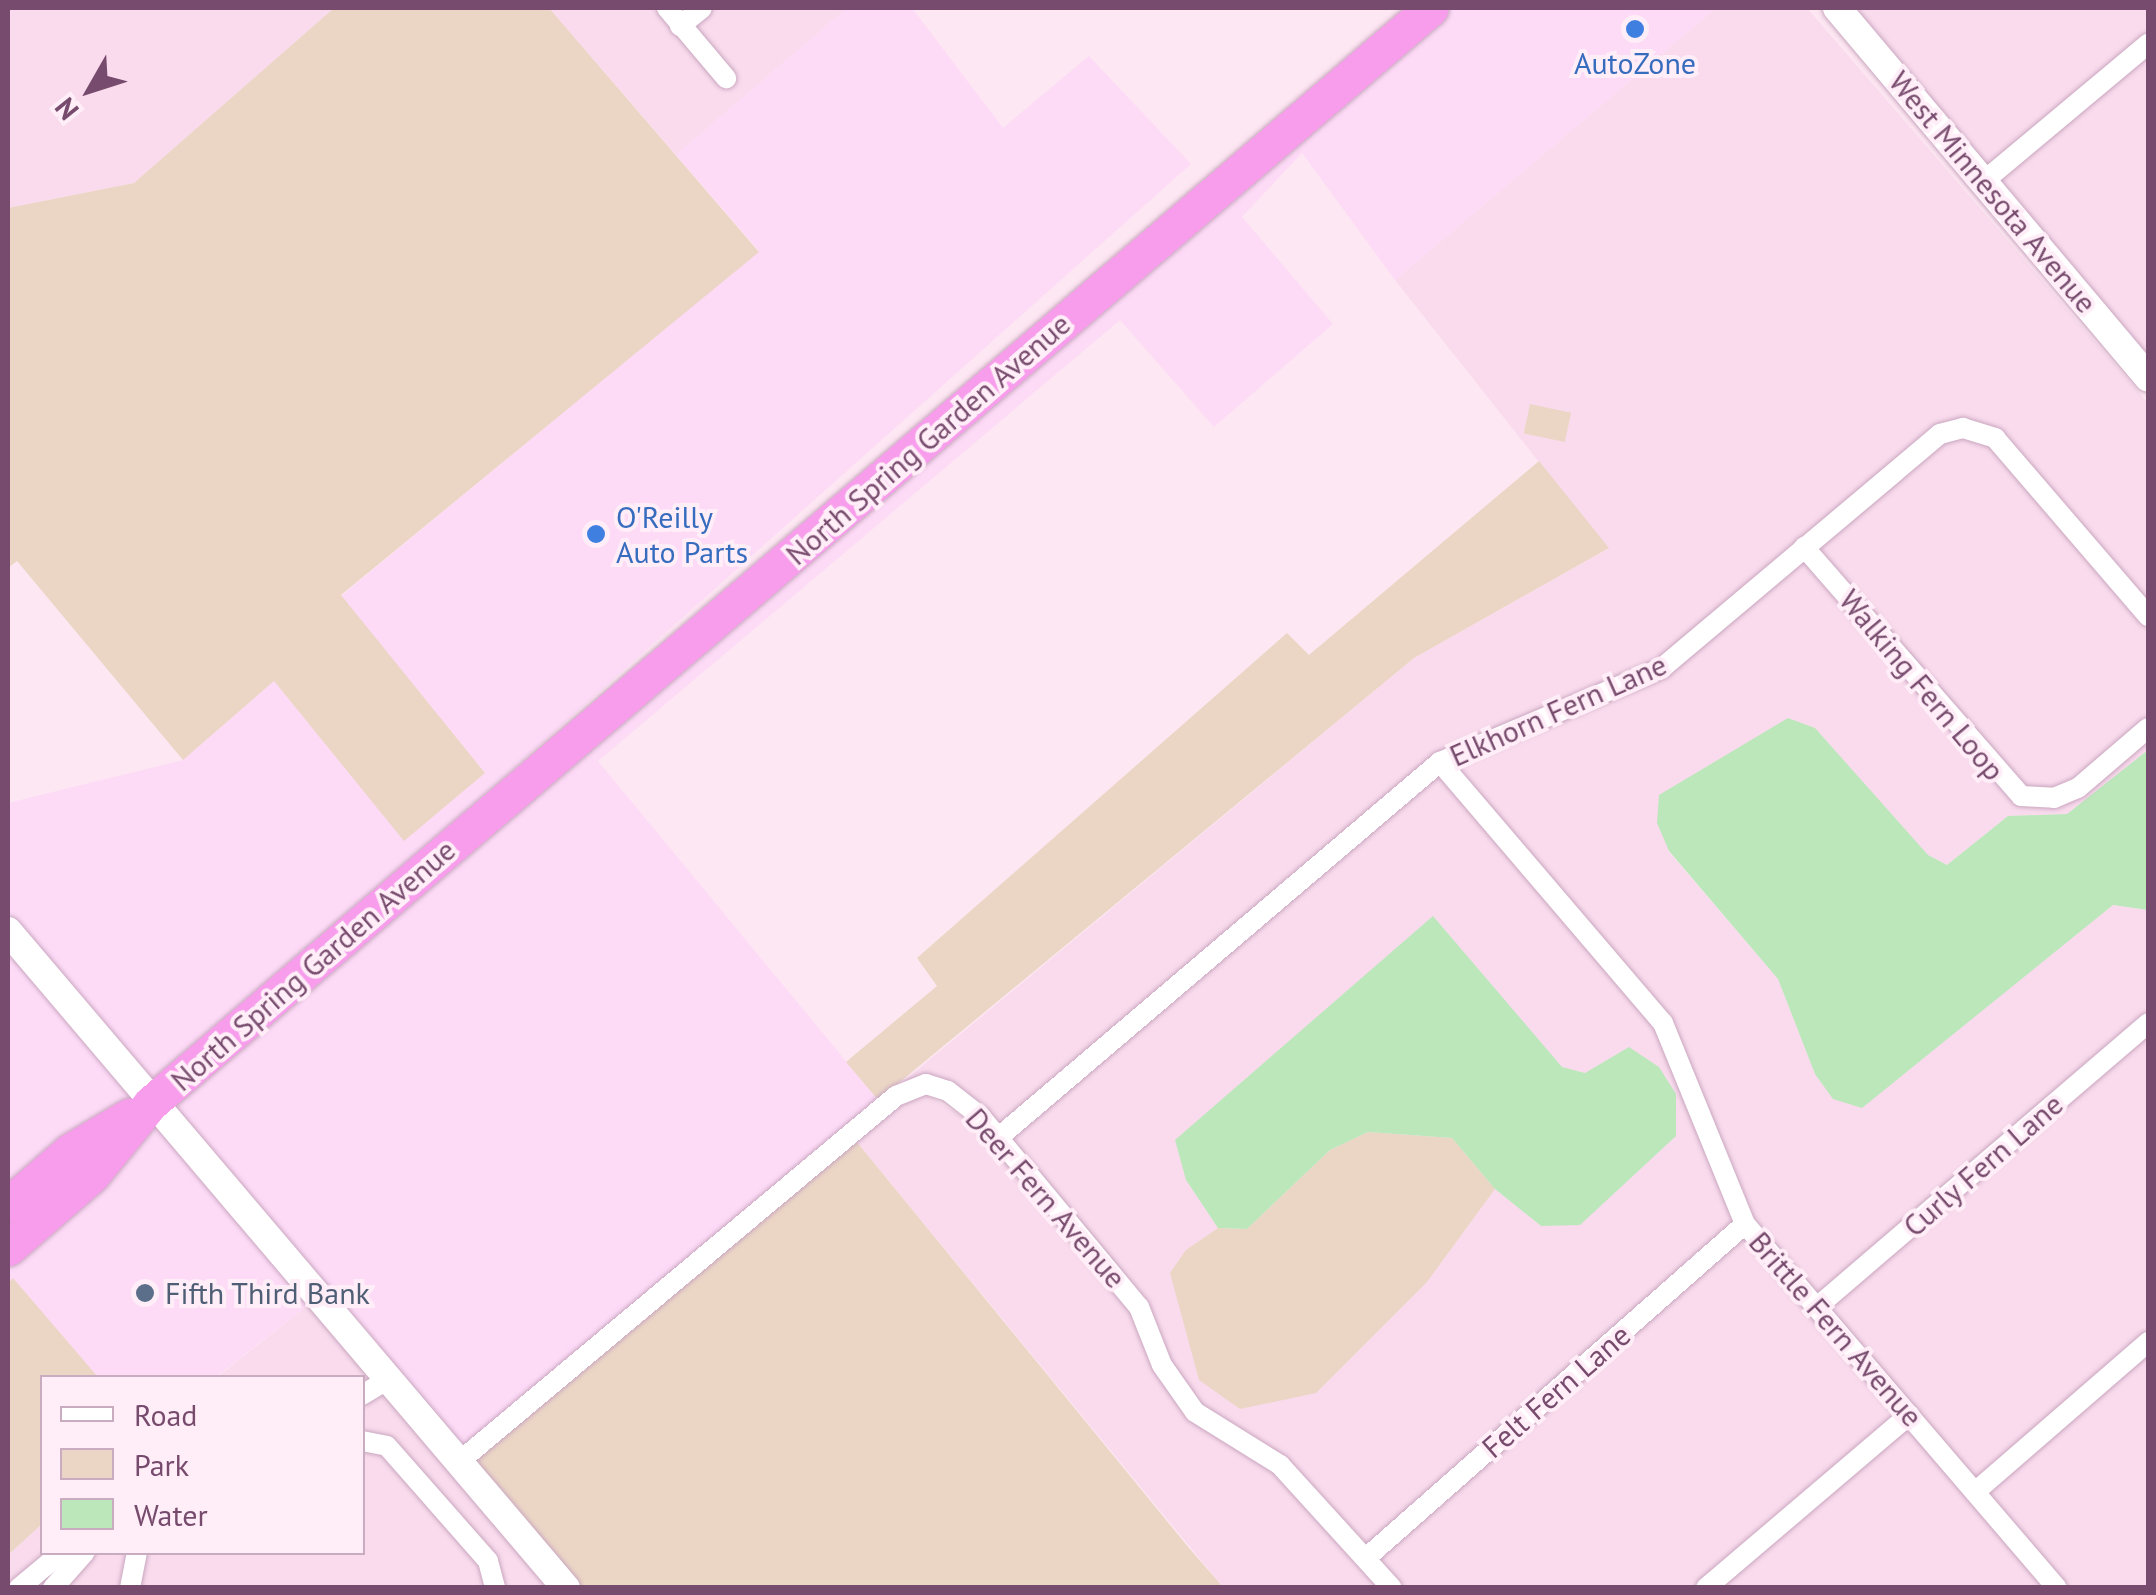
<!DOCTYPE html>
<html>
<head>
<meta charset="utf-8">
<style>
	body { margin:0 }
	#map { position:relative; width:2156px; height:1595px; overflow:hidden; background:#fde7f2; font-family:"PT Sans",sans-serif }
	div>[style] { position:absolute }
	.residential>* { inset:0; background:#f9dbed }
	.commercial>* { inset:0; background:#fddbf7 }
	.green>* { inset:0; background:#ebd6c5; transform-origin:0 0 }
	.water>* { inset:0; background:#bbe7bb }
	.roads { filter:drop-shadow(0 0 2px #caa7c0) drop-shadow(0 0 2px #caa7c0) }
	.street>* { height:20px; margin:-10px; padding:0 10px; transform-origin:10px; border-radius:10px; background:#fff }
	.secondary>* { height:28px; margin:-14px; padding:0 14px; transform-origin:14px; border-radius:14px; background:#fff }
	.highway>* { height:35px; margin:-17.5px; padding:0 17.5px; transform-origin:17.5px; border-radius:17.5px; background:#f79dec }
	.dots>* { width:28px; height:28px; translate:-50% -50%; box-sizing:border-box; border:5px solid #ffedf7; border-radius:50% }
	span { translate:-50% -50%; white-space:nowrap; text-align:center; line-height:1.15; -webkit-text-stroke:8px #ffedf7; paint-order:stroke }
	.shop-label { font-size:30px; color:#366cbe }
	.left { translate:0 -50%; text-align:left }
	.street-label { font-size:30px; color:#774b6d }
	.service-label { font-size:30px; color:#4e5e75 }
	.frame { position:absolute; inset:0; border:10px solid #774b6d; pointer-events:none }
	.legend { position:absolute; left:40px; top:1375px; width:325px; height:180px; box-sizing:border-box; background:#ffedf7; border:2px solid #c9acc0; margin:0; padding:12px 18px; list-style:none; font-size:30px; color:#774b6d }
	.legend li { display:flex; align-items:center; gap:20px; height:50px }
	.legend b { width:50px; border:2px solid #c9acc0 }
	.north { position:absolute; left:40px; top:40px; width:100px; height:100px; -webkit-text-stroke:8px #ffedf7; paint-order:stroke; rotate:231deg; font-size:28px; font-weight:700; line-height:40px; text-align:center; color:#774b6d }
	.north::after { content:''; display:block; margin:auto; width:35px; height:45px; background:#774b6d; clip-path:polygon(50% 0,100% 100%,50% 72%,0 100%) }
</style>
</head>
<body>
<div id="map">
	<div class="residential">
		<i style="clip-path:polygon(8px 8px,334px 8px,134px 183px,8px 208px)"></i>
		<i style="clip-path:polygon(549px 8px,656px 8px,725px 90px,739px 77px,693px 26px,715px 8px,847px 8px,676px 155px)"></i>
		<i style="clip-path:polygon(1716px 8px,1807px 8px,2148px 403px,2148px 601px,2001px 430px,1965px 419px,1941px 423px,1658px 661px,1441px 750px,1000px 1125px,951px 1082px,926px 1076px,899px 1085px,1414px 658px,1608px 549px,1395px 280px)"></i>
		<i style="clip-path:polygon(1849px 8px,2148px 8px,2148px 33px,1986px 168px)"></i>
		<i style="clip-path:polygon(2148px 55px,2148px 362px,1997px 181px)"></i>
		<i style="clip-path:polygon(1962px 437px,1988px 444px,2148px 631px,2148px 717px,2074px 781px,2053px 790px,2025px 788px,1817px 547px,1934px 447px)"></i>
		<i style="clip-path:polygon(1802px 559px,2015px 803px,2053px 807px,2148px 738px,2148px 750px,2067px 814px,2008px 816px,1947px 865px,1928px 855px,1668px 851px,1778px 979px,1815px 1074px,1862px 1107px,2113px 905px,2148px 910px,2148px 1012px,1819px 1294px,1754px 1218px,1671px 1018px,1455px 765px,1665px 676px)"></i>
		<i style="clip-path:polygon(evenodd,1438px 774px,1655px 1029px,1735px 1222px,1368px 1545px,1286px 1459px,1202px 1406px,1170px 1360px,1146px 1301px,1011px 1137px,1438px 774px,1433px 917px,1562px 1068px,1585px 1073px,1541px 1226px,1495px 1189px,1427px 1282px,1187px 1250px,1218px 1228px,1186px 1180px,1433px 917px)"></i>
		<i style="clip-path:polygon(2148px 1034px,2148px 1330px,1976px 1479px,1830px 1307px)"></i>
		<i style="clip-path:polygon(925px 1094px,974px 1124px,1131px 1313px,1153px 1370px,1188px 1418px,1274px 1473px,1379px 1587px,1223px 1587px,856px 1141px,901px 1103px)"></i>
		<i style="clip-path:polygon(1744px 1236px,1896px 1415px,1693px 1587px,1404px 1587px,1379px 1558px)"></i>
		<i style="clip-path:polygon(312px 1302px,377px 1377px,363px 1385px,362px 1378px,216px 1378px)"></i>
		<i style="clip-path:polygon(2148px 1353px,2148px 1587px,2069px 1587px,1987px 1492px)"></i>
		<i style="clip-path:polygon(388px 1390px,554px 1587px,504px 1587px,496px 1555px,391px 1438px,363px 1432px,362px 1405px)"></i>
		<i style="clip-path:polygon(1907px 1427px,2044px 1588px,1719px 1588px)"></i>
		<i style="clip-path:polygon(362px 1450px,382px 1454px,481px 1567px,486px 1587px,139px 1587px,148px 1553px,362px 1552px)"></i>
		<i style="clip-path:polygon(42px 1524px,42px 1552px,49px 1553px,8px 1586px,8px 1555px)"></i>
		<i style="clip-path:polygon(94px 1553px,127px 1553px,121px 1587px,66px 1588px)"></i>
	</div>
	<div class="commercial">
		<i style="clip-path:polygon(847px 8px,912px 8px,1003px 128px,1089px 56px,1191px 164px,153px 1090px,8px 916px,8px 803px,183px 760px,274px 681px,404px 840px,485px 773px,341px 596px,759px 251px,676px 155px)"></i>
		<i style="clip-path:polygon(1444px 8px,1716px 8px,1395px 280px,1302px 153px,1242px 217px,1333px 324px,1214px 427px,1120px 320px,598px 761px,878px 1100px,462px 1448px,164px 1103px)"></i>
		<i style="clip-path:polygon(8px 946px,137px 1101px,8px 1194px)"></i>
		<i style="clip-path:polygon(151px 1117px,312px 1302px,216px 1377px,98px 1377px,13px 1279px,8px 1283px,8px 1259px)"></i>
	</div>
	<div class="green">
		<i style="clip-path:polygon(334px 8px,549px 8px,759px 252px,341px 595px,485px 773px,404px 841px,274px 681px,183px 760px,17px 561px,8px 568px,8px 208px,134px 183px)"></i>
		<i style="left:1530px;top:404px;width:42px;height:30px;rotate:12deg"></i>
		<i style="clip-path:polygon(1539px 461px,1609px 548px,1414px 658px,878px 1100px,846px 1062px,937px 986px,917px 958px,1287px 633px,1309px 655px)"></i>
		<i style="clip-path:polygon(1368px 1132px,1452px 1138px,1495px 1189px,1427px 1282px,1316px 1393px,1240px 1409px,1199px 1380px,1170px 1273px,1186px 1250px,1218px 1228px,1247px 1229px,1330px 1150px)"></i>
		<i style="clip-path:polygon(856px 1141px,1189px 1548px,1223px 1587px,579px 1587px,473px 1461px)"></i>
		<i style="clip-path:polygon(13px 1278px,98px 1377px,42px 1378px,42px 1524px,8px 1555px,8px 1283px)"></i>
	</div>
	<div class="water">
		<i style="clip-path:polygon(1788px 718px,1815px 728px,1928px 855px,1947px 865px,2008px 816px,2067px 814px,2148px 750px,2148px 910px,2113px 905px,1862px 1108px,1833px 1099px,1815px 1074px,1778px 979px,1669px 851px,1657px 823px,1659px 795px)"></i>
		<i style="clip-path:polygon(1433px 916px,1562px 1067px,1585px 1073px,1629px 1047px,1659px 1067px,1676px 1094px,1676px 1136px,1580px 1225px,1541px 1226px,1495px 1189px,1452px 1138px,1368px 1132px,1330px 1150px,1247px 1229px,1218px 1228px,1186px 1180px,1175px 1140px)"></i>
	</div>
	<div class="roads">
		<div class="street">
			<i style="left:667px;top:8px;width:92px;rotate:49.9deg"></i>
			<i style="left:680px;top:26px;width:28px;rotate:-39deg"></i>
			<i style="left:1984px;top:181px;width:214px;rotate:-39.9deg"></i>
			<i style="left:1804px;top:547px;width:330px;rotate:48.9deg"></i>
			<i style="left:2021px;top:796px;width:33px;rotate:3deg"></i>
			<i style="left:2054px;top:798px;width:26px;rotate:-23deg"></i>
			<i style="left:2078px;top:788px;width:92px;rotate:-40.6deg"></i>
			<i style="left:1440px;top:762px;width:343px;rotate:49.5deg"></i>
			<i style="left:1663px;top:1023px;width:217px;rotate:67.8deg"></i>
			<i style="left:1745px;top:1224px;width:479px;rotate:49.4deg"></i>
			<i style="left:999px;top:1137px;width:579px;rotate:-40.38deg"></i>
			<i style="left:1440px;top:762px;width:241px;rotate:-22.9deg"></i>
			<i style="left:1662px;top:668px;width:363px;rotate:-40.1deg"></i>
			<i style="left:1940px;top:434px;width:24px;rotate:-15deg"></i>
			<i style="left:1963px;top:428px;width:34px;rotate:17deg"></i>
			<i style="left:1995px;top:438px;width:235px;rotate:49.3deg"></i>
			<i style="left:1817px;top:1307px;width:436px;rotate:-40.6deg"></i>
			<i style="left:362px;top:1395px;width:33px;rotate:-31deg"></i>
			<i style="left:362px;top:1441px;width:25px;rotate:11deg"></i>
			<i style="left:387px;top:1446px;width:153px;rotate:48.7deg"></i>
			<i style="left:488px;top:1561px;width:28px;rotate:75deg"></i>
			<i style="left:460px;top:1461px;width:569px;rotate:-39.93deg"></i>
			<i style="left:896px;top:1096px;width:32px;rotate:-22deg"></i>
			<i style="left:926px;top:1084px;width:23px;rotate:18deg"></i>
			<i style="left:948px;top:1091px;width:42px;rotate:38.2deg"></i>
			<i style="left:981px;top:1117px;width:247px;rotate:50.3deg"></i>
			<i style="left:1139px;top:1307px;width:62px;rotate:68.4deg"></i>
			<i style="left:1162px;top:1365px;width:57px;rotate:54.9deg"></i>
			<i style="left:1195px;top:1412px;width:100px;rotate:31.9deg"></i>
			<i style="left:1280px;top:1465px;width:166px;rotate:47.7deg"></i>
			<i style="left:1975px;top:1492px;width:229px;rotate:-40.9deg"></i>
			<i style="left:1366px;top:1558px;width:505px;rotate:-41.39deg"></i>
			<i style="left:19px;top:1588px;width:56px;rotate:-39.9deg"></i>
			<i style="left:53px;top:1588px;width:48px;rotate:-48.4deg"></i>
			<i style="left:130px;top:1588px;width:37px;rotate:-79deg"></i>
			<i style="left:1706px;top:1588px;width:267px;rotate:-40.4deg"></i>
		</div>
		<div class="secondary">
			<i style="left:1837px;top:8px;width:483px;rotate:49.9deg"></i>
			<i style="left:8px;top:931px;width:862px;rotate:49.66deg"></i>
		</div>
		<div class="highway">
			<i style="left:8px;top:1205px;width:82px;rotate:-41.1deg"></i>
			<i style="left:70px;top:1151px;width:69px;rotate:-30.7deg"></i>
			<i style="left:8px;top:1248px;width:111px;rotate:-41deg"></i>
			<i style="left:92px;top:1175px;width:93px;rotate:-50.7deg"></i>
			<i style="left:151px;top:1103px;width:1684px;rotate:-40.55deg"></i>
		</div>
	</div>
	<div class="dots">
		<i style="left:1635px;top:29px;background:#3f7fe0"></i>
		<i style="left:596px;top:534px;background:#3f7fe0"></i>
		<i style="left:145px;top:1293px;background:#5c6f8a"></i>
	</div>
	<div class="shop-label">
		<span style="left:1635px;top:63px">AutoZone</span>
		<span class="left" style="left:616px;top:534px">O'Reilly<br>Auto Parts</span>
	</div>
	<div class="street-label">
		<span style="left:1993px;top:192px;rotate:50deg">West Minnesota Avenue</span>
		<span style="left:928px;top:439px;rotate:-41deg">North Spring Garden Avenue</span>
		<span style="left:1922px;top:685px;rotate:50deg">Walking Fern Loop</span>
		<span style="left:1558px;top:710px;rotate:-24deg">Elkhorn Fern Lane</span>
		<span style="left:313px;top:965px;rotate:-41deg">North Spring Garden Avenue</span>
		<span style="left:1983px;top:1165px;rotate:-41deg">Curly Fern Lane</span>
		<span style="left:1046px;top:1198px;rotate:49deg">Deer Fern Avenue</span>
		<span style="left:1836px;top:1329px;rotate:49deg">Brittle Fern Avenue</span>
		<span style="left:1556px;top:1391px;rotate:-41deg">Felt Fern Lane</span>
	</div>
	<div class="service-label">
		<span class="left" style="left:165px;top:1293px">Fifth Third Bank</span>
	</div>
	<div class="frame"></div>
	<ul class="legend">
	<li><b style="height:12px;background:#fff"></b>Road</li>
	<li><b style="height:28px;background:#ebd6c5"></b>Park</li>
	<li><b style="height:28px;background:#bbe7bb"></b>Water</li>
	</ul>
	<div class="north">N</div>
</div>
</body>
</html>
